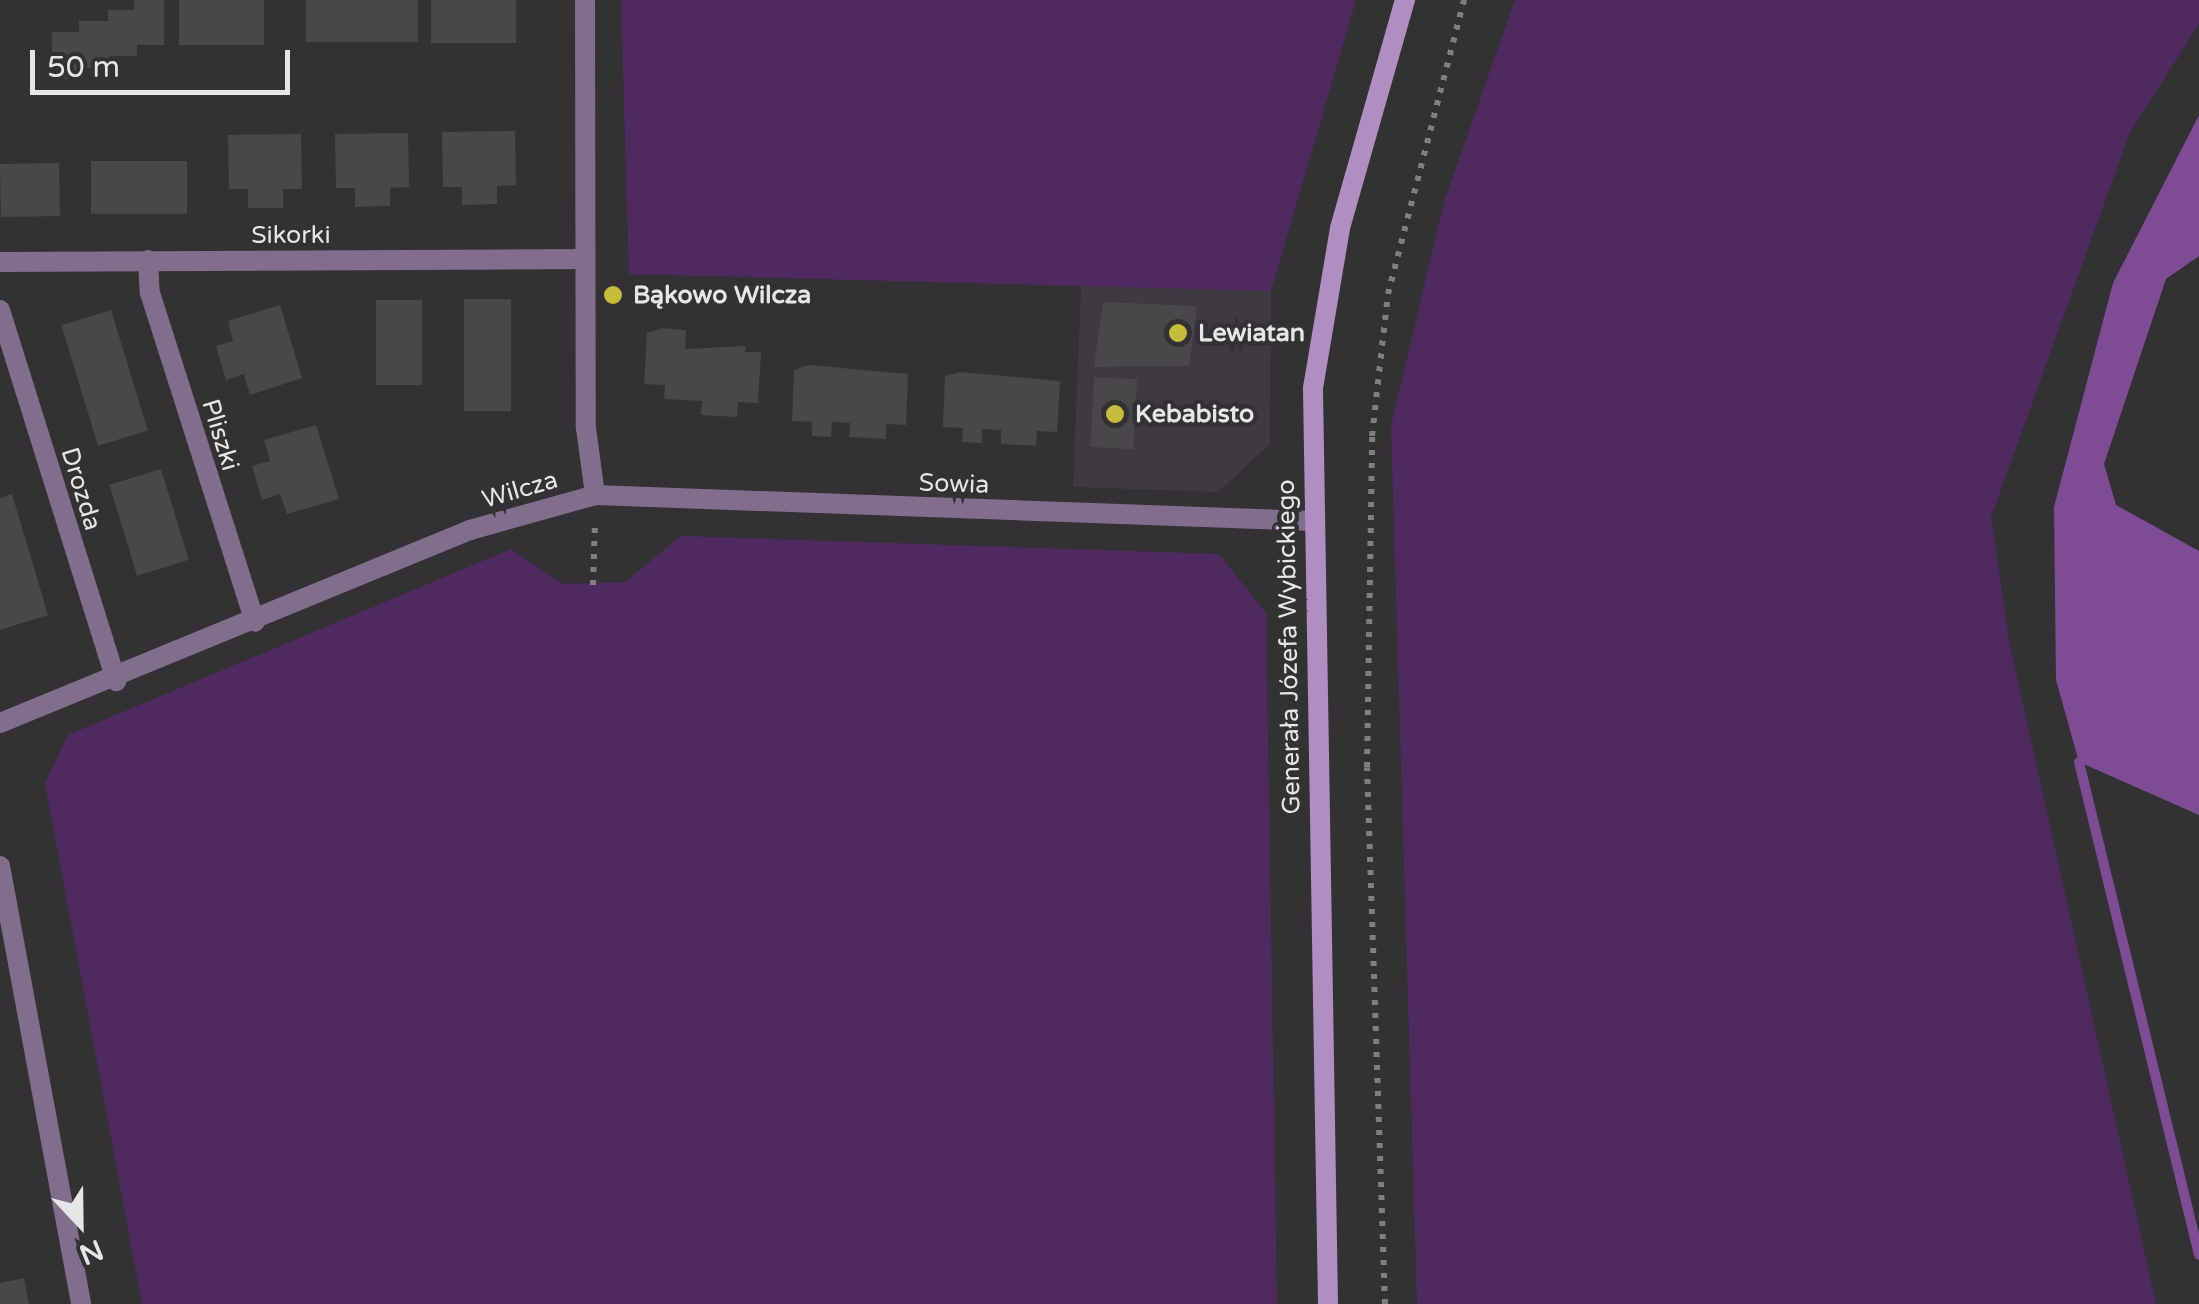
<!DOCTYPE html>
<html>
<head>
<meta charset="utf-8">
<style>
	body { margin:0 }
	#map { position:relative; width:2199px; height:1304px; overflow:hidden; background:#333134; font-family:"Varela Round",sans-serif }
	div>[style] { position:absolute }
	.built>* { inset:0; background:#3f3942 }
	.green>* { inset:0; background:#4f2a61 }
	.water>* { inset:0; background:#7d4c95 }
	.stream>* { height:10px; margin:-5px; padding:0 5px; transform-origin:5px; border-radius:5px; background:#7d4c95 }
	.building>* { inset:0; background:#49474a; transform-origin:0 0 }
	.path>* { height:6px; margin-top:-3px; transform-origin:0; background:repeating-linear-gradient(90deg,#7f7e80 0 5px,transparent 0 13px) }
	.street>* { height:20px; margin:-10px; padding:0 10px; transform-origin:10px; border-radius:10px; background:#826d8d }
	.secondary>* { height:20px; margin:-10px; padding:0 10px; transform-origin:10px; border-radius:10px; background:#b08ec1 }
	.dots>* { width:28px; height:28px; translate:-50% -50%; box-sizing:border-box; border:5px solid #333134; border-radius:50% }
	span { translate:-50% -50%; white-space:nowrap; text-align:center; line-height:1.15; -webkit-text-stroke:9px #333134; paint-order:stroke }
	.street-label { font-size:25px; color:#e6e5e7 }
	.poi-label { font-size:25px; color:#e6e5e7; font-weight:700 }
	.left { translate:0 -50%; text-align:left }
	.north { position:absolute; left:30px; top:1174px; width:100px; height:100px; -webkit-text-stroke:8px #333134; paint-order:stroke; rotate:158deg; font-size:28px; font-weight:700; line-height:40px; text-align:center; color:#e6e5e7 }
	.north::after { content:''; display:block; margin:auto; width:35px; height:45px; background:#e6e5e7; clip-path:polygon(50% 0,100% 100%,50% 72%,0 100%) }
	.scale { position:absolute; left:30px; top:50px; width:260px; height:45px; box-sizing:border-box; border:5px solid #e6e5e7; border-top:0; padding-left:12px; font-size:30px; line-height:35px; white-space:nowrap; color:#e6e5e7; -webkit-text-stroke:8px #333134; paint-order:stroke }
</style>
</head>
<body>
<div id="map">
	<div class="built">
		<i style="clip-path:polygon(1081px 286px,1271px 291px,1270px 444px,1218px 492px,1073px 487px)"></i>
	</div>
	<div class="green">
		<i style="clip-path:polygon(621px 0,1356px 0,1271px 291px,629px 274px)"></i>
		<i style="clip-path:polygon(1515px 0,2199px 0,2199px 24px,2130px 132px,1991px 517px,2010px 646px,2156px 1304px,1417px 1304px,1391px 426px,1444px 202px)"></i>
		<i style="clip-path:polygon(681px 536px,1219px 554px,1266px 613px,1277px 1304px,142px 1304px,45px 783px,68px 735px,511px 549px,563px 584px,625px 582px)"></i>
	</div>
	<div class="water">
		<i style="clip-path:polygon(2199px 115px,2199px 256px,2166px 279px,2104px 464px,2116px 505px,2199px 551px,2199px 815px,2079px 762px,2056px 680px,2054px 507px,2113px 283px)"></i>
	</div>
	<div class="stream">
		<i style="left:2079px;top:762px;width:507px;rotate:76.32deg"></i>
	</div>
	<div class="building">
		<i style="clip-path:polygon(134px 0,164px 0,164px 45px,137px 45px,137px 56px,109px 56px,109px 68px,82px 68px,82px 79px,52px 79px,52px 32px,79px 32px,79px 21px,108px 21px,108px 10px,134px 10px)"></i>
		<i style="left:179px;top:0;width:85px;height:45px"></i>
		<i style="left:306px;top:0;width:112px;height:42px"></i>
		<i style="left:431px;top:0;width:85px;height:43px"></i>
		<i style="clip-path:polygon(515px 131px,516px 185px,497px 186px,497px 204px,462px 205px,462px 187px,443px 187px,442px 132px)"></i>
		<i style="clip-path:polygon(408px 133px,409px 187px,390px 188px,390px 206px,355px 207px,355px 188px,336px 188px,335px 134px)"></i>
		<i style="clip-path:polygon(301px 134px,302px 189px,283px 189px,283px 208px,248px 208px,248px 189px,229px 189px,228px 135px)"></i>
		<i style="left:187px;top:161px;width:53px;height:96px;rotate:90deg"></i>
		<i style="left:59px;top:163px;width:53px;height:59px;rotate:89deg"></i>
		<i style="left:464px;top:299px;width:47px;height:112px"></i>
		<i style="left:376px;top:300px;width:46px;height:85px"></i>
		<i style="clip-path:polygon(1103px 302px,1197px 306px,1189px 366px,1094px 367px)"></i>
		<i style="clip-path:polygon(280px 305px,302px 378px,250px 395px,244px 374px,226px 380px,216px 346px,233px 341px,228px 321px)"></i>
		<i style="left:111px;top:310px;width:126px;height:52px;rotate:73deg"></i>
		<i style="clip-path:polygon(662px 328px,686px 330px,685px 349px,746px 346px,745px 352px,761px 352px,758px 403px,738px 402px,737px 417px,701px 415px,702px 401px,664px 399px,665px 385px,644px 384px,647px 333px)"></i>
		<i style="clip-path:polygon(809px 365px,908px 374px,906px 425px,886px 424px,886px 439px,849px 437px,850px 423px,832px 422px,831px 437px,812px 436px,812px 422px,792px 421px,794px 370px)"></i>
		<i style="clip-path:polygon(960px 372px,1060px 381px,1057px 432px,1037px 431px,1036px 446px,1001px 444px,1001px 430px,982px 429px,982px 443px,962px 442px,963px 428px,943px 427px,945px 376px)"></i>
		<i style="left:1094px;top:377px;width:43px;height:70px;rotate:3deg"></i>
		<i style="clip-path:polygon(316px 425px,339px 499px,287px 514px,280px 494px,262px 500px,252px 466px,270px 461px,264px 440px)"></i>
		<i style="left:161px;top:469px;width:95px;height:54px;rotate:73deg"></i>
		<i style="clip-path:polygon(12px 494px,48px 615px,0 630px,0 498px)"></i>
		<i style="clip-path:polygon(24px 1278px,29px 1304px,0 1304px,0 1283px)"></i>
	</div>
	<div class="path">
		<i style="left:593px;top:585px;width:63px;rotate:-88.2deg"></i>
		<i style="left:1385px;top:1304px;width:537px;rotate:-91.92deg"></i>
		<i style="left:1367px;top:767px;width:331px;rotate:-89.1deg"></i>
		<i style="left:1372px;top:436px;width:143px;rotate:-83.6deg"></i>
		<i style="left:1388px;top:294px;width:304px;rotate:-75.5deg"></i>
	</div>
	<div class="street">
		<i style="left:585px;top:0;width:428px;rotate:89.9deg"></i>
		<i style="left:586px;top:428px;width:68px;rotate:82.3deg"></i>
		<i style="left:148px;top:260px;width:33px;rotate:87deg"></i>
		<i style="left:150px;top:293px;width:345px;rotate:72.3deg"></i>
		<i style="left:0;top:262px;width:583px;rotate:-0.29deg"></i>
		<i style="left:0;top:310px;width:389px;rotate:72.6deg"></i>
		<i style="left:0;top:723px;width:508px;rotate:-22.32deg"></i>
		<i style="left:470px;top:530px;width:130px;rotate:-15.6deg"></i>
		<i style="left:595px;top:495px;width:716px;rotate:2.08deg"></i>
		<i style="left:0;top:866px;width:445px;rotate:79.5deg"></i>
	</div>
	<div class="secondary">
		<i style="left:1328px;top:1304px;width:916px;rotate:-90.94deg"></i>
		<i style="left:1313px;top:388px;width:162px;rotate:-80.4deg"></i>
		<i style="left:1340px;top:228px;width:237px;rotate:-74.1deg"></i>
	</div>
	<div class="dots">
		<i style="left:613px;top:295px;background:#c7bb3b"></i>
		<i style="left:1178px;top:333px;background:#c7bb3b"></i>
		<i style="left:1115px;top:414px;background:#c7bb3b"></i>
	</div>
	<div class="street-label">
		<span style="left:291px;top:235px">Sikorki</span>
		<span style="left:220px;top:435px;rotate:73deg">Pliszki</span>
		<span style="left:954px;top:484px;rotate:2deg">Sowia</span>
		<span style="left:81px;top:489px;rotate:73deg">Drozda</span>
		<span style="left:520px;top:490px;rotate:-16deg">Wilcza</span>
		<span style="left:1289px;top:647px;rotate:-91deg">Generała Józefa Wybickiego</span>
	</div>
	<div class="poi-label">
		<span class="left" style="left:633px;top:295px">Bąkowo Wilcza</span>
		<span class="left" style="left:1198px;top:333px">Lewiatan</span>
		<span class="left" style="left:1135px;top:414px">Kebabisto</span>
	</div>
	<div class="north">N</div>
	<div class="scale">50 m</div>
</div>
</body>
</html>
